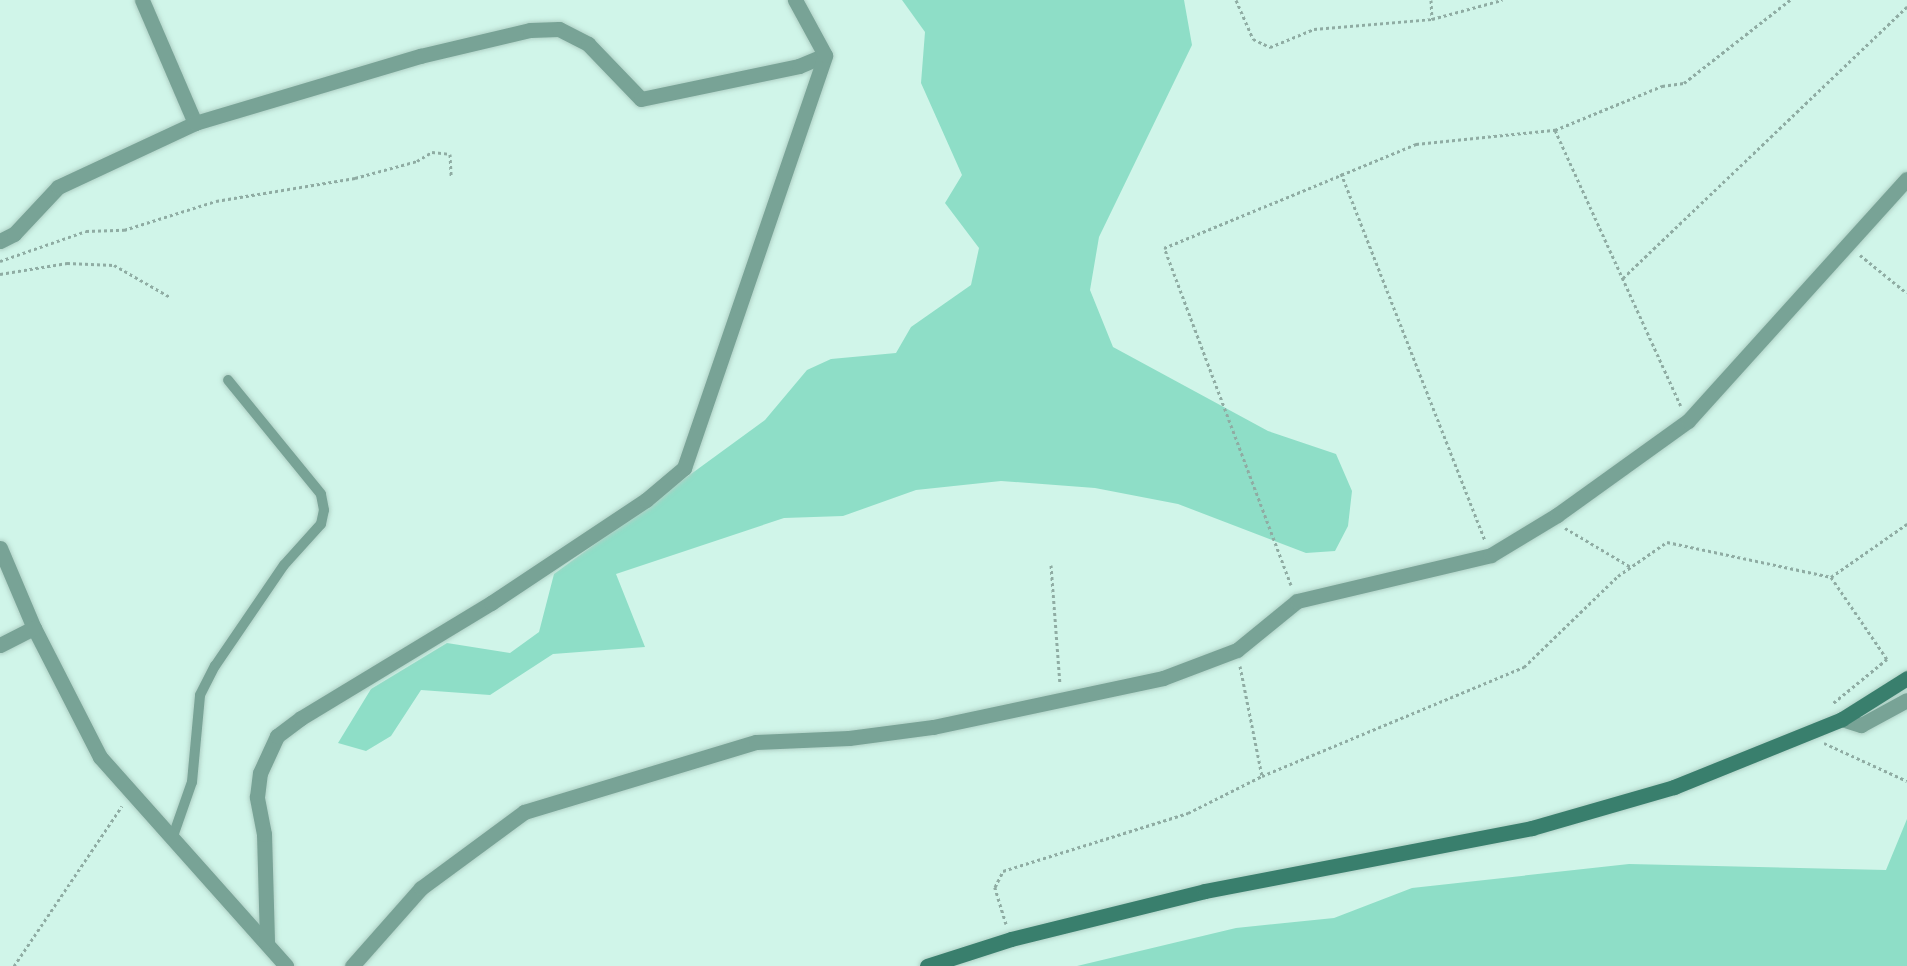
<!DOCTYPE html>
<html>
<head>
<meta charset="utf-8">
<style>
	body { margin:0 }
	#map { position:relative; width:1907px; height:966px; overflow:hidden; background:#d0f5e9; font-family:Lato,sans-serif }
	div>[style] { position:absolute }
	.green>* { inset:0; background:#8edec7 }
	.path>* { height:3px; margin-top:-1.5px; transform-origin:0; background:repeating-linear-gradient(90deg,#8faca3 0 3px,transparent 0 6px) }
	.roads { filter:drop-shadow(0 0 2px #afd0c5) drop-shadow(0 0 2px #afd0c5) }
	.lane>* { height:10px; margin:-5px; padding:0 5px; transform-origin:5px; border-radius:5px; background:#78a396 }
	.street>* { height:15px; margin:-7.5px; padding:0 7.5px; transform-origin:7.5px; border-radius:7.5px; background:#78a396 }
	.secondary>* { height:15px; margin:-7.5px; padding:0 7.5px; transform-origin:7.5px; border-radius:7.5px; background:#397f6d }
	span { translate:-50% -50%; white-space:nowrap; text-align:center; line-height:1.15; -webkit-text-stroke:5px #d0f5e9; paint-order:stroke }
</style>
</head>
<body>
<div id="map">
	<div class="green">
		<i style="clip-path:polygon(902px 0,1184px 0,1192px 45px,1099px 237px,1090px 290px,1113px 347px,1268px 431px,1336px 454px,1352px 491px,1348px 526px,1335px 551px,1306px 553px,1178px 504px,1095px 488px,1001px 481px,916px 490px,843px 516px,784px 518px,616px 574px,645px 647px,553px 654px,490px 695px,421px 690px,391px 736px,366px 751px,338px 743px,371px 689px,447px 643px,510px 653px,539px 632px,554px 574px,765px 420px,807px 370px,831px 359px,896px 353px,911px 327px,971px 285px,979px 248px,945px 203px,962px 175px,921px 83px,925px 32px)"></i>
		<i style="clip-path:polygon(1907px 819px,1907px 966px,1077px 966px,1236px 928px,1334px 918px,1412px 888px,1629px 864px,1886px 870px)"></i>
	</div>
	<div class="path">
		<i style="left:1236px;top:0;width:43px;rotate:66.4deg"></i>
		<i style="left:1253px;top:39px;width:19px;rotate:25deg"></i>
		<i style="left:1270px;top:47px;width:48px;rotate:-22.2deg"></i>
		<i style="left:1314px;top:29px;width:118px;rotate:-4.8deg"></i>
		<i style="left:1431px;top:0;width:19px;rotate:87deg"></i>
		<i style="left:1432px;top:19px;width:73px;rotate:-15.2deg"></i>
		<i style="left:1555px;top:130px;width:116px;rotate:-22.4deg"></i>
		<i style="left:1662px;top:86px;width:22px;rotate:-8deg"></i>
		<i style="left:1684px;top:83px;width:135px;rotate:-38.1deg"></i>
		<i style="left:1341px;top:173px;width:394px;rotate:68.6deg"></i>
		<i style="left:1860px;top:255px;width:60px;rotate:39deg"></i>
		<i style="left:0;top:261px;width:91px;rotate:-19.2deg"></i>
		<i style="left:86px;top:231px;width:38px;rotate:-2deg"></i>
		<i style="left:124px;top:230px;width:96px;rotate:-17.5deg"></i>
		<i style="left:216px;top:201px;width:141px;rotate:-9.4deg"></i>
		<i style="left:355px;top:178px;width:64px;rotate:-15.3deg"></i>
		<i style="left:417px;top:161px;width:17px;rotate:-31deg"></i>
		<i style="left:432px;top:152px;width:18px;rotate:6deg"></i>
		<i style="left:450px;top:154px;width:22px;rotate:87deg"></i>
		<i style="left:0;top:274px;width:68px;rotate:-9.3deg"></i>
		<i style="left:67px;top:263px;width:47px;rotate:2.4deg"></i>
		<i style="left:114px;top:265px;width:64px;rotate:29.7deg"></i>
		<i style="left:1623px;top:278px;width:393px;rotate:-43.7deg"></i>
		<i style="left:1565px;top:528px;width:77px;rotate:30.6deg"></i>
		<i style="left:1051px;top:565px;width:119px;rotate:85.7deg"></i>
		<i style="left:1831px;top:577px;width:93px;rotate:-34.9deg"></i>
		<i style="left:1291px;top:585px;width:360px;rotate:-110.6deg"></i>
		<i style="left:1164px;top:248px;width:273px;rotate:-22.4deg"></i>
		<i style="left:1416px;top:144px;width:140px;rotate:-5.8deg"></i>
		<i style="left:1555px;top:130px;width:303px;rotate:65.5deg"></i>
		<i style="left:1240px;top:666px;width:112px;rotate:78.7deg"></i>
		<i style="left:1824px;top:743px;width:91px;rotate:24.6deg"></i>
		<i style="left:1006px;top:924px;width:39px;rotate:-107deg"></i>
		<i style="left:995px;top:887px;width:18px;rotate:-63deg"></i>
		<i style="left:1003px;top:871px;width:194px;rotate:-17.4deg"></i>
		<i style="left:1188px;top:813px;width:83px;rotate:-26.6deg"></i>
		<i style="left:1262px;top:776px;width:284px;rotate:-22.6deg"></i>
		<i style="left:1524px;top:667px;width:131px;rotate:-44.1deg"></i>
		<i style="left:1618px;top:576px;width:60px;rotate:-34.8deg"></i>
		<i style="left:1667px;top:542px;width:168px;rotate:12deg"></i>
		<i style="left:1831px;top:577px;width:99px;rotate:55.7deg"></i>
		<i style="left:1887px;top:659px;width:71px;rotate:140.7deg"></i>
		<i style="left:14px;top:966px;width:193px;rotate:-56deg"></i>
	</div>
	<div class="roads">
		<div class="lane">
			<i style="left:172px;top:839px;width:60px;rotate:-70.7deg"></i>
			<i style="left:192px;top:782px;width:87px;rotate:-84.7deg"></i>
			<i style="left:200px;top:695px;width:33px;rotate:-63deg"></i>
			<i style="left:215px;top:666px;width:122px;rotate:-55.7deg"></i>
			<i style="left:284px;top:565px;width:55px;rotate:-47.9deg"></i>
			<i style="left:321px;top:524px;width:14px;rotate:-78deg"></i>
			<i style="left:324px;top:510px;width:16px;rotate:-101deg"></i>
			<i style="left:321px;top:494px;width:147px;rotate:-129.2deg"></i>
		</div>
		<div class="street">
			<i style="left:142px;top:0;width:134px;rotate:66.7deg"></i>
			<i style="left:0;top:241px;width:16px;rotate:-27deg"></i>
			<i style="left:14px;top:234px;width:64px;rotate:-46.9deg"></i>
			<i style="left:58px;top:187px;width:151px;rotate:-25deg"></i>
			<i style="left:195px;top:123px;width:235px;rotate:-16.6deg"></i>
			<i style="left:420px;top:56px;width:113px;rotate:-13.3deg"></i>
			<i style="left:530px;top:30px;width:29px;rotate:-2deg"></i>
			<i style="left:559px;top:29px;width:33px;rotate:27deg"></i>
			<i style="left:588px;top:44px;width:76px;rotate:46.1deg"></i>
			<i style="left:641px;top:99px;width:161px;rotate:-11.8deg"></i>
			<i style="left:799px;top:66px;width:28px;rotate:-23deg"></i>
			<i style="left:0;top:548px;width:87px;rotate:67deg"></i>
			<i style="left:34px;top:628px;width:145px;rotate:62.9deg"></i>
			<i style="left:100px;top:757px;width:280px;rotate:48.3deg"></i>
			<i style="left:0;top:645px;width:38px;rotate:-27deg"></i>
			<i style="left:1842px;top:719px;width:20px;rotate:18deg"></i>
			<i style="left:1861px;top:725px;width:52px;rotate:-28.5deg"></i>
			<i style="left:267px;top:941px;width:107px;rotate:-91.6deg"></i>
			<i style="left:264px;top:834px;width:38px;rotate:-101deg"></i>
			<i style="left:257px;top:797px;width:24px;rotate:-83deg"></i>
			<i style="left:260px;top:773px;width:41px;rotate:-65.3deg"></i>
			<i style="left:277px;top:736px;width:30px;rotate:-37deg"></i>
			<i style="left:301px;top:718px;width:222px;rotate:-31.2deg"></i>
			<i style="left:491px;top:603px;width:186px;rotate:-33.6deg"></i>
			<i style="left:646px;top:500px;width:50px;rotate:-40.1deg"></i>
			<i style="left:684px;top:468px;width:436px;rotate:-71.1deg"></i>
			<i style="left:825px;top:55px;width:63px;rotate:-118.6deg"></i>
			<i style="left:352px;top:966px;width:104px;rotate:-48.5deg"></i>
			<i style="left:421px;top:888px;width:128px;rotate:-36.4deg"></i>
			<i style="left:524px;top:812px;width:242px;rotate:-16.8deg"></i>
			<i style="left:756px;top:742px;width:93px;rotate:-2.5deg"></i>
			<i style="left:849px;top:738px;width:85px;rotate:-7.5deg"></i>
			<i style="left:933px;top:727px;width:235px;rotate:-12deg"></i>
			<i style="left:1163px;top:678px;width:79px;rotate:-20.7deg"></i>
			<i style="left:1237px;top:650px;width:77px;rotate:-39.2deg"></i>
			<i style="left:1297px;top:601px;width:199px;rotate:-13.3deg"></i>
			<i style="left:1491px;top:555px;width:77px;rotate:-31.2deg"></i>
			<i style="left:1557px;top:515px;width:161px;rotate:-35.7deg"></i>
			<i style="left:1688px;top:421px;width:326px;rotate:-47.9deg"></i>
		</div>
		<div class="secondary">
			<i style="left:927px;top:966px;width:88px;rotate:-17.8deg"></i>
			<i style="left:1011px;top:939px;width:200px;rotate:-13.9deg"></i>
			<i style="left:1205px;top:891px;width:333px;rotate:-10.9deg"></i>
			<i style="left:1532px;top:828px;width:148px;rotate:-16.1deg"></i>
			<i style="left:1674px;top:787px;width:181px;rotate:-22deg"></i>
			<i style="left:1842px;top:719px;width:77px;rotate:-32.2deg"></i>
		</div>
	</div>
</div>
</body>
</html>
